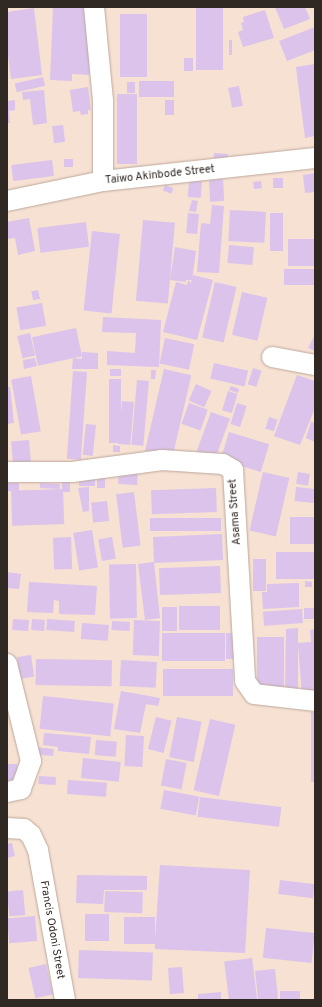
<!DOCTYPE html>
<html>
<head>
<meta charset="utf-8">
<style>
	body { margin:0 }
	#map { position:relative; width:322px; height:1007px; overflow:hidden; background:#f6e1d3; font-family:Overpass,sans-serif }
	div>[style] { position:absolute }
	.building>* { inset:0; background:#dbc3eb; transform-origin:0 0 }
	.roads { filter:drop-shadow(0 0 1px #bca89b) drop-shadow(0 0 1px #bca89b) }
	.street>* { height:20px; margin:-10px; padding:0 10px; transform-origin:10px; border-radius:10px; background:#fff }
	span { translate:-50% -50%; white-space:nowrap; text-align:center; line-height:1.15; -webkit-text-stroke:3.5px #fff; paint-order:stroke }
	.street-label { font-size:11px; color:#302823 }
	.frame { position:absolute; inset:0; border:8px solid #302823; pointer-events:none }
</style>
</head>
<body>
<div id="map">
	<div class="building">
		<i style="clip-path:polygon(53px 7px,92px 8px,89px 75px,72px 74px,72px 81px,50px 80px)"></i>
		<i style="left:196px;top:7px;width:27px;height:63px"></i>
		<i style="clip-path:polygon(275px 7px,305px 7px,310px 19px,284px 29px)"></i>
		<i style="clip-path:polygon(34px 8px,42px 75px,11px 79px,7px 48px,7px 12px)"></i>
		<i style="clip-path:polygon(265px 10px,274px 38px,243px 47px,238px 32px,243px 30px,241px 23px,244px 22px,243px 17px)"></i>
		<i style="left:120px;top:14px;width:27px;height:63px"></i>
		<i style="clip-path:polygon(315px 27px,315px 50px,287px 61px,279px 41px)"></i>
		<i style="left:229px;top:40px;width:3px;height:15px"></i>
		<i style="left:184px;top:58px;width:9px;height:13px"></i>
		<i style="clip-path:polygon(315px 64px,315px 136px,305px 138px,296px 67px)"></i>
		<i style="left:43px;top:77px;width:9px;height:29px;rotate:77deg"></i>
		<i style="left:174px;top:81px;width:16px;height:35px;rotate:90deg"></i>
		<i style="left:127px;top:82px;width:8px;height:11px"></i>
		<i style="left:239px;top:86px;width:20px;height:11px;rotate:79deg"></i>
		<i style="clip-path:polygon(88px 87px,91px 110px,88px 110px,88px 114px,81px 115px,80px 111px,73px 112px,70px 90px)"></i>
		<i style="clip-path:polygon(44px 90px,47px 123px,33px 125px,30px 99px,23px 100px,22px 92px)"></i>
		<i style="left:117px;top:94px;width:20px;height:70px"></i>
		<i style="clip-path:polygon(15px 100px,15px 110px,9px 111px,10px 123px,7px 123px,7px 101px)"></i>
		<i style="left:165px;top:100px;width:9px;height:15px"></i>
		<i style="left:63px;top:125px;width:17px;height:11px;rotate:83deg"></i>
		<i style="left:214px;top:153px;width:14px;height:10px;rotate:4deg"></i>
		<i style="left:64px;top:159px;width:9px;height:8px"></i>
		<i style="left:52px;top:160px;width:16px;height:41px;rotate:83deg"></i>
		<i style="clip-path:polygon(315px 173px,315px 192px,305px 193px,303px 175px)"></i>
		<i style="left:283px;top:178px;width:10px;height:10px;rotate:90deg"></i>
		<i style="left:223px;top:179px;width:22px;height:14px;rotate:87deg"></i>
		<i style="left:189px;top:180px;width:13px;height:17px;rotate:4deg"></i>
		<i style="left:261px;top:181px;width:7px;height:8px;rotate:82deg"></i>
		<i style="left:165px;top:185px;width:9px;height:6px;rotate:21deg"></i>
		<i style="clip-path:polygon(192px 200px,198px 201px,196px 212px,189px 211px)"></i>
		<i style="clip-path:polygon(212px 205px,224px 206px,219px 273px,197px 272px,201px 223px,210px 224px)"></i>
		<i style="left:230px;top:210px;width:36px;height:31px;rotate:3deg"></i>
		<i style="left:188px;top:213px;width:11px;height:20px;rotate:5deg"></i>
		<i style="left:270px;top:213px;width:13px;height:38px"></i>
		<i style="clip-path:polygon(29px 218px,35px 251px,18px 255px,15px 238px,7px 239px,7px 222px)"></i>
		<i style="left:143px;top:220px;width:32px;height:81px;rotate:5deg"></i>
		<i style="left:86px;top:222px;width:25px;height:49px;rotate:83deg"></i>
		<i style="left:92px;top:231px;width:28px;height:80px;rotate:6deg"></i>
		<i style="left:288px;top:239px;width:27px;height:27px"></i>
		<i style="left:229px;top:245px;width:25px;height:18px;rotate:5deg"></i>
		<i style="clip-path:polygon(175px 247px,196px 251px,192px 280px,186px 280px,186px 282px,170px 280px)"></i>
		<i style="left:315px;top:269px;width:16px;height:31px;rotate:90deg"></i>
		<i style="clip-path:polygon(193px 275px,213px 280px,197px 340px,163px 332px,176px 282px,187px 285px,188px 280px,191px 283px)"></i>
		<i style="left:215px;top:282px;width:22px;height:57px;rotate:13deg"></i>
		<i style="left:38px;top:290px;width:9px;height:7px;rotate:77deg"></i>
		<i style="left:242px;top:292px;width:26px;height:44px;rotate:13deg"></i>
		<i style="left:42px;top:303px;width:23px;height:26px;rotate:80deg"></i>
		<i style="clip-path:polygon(103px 317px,161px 320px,159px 367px,107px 365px,107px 351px,135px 353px,136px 333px,102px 332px)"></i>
		<i style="left:76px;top:328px;width:29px;height:45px;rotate:78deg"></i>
		<i style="left:30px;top:333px;width:23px;height:13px;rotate:77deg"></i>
		<i style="clip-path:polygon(315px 334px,315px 351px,308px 348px)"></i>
		<i style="left:165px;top:338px;width:30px;height:26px;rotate:12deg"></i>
		<i style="clip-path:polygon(82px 352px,98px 353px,98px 369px,72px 369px,73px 358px,82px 359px)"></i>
		<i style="clip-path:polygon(35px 358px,37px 366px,24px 369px,23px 360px)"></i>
		<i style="left:214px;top:363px;width:35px;height:16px;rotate:13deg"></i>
		<i style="left:253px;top:368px;width:9px;height:17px;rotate:18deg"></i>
		<i style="left:110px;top:369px;width:11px;height:7px"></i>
		<i style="left:164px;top:369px;width:28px;height:84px;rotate:13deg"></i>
		<i style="clip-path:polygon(151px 370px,156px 370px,155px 379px,151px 379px)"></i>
		<i style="left:73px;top:371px;width:14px;height:88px;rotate:4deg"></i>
		<i style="clip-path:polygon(297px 375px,315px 381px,315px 408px,300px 445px,274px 436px)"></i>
		<i style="left:31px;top:376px;width:56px;height:20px;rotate:80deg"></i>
		<i style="left:109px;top:379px;width:12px;height:64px"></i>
		<i style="left:137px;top:380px;width:12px;height:65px;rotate:5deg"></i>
		<i style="left:196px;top:384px;width:17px;height:18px;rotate:24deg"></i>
		<i style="clip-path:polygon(231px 386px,239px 389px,238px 393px,229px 390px)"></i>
		<i style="clip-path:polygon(7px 387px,10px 387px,14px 423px,7px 424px)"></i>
		<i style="left:228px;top:391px;width:10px;height:20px;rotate:17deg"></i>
		<i style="left:122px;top:401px;width:12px;height:43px;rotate:5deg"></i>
		<i style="left:189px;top:403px;width:20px;height:22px;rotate:20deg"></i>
		<i style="left:237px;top:403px;width:10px;height:22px;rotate:17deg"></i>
		<i style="left:211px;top:412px;width:20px;height:46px;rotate:20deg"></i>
		<i style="left:269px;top:417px;width:9px;height:12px;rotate:18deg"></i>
		<i style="clip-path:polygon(311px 422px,315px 423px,315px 442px,306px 438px)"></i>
		<i style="left:86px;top:424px;width:10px;height:31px;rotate:6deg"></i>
		<i style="left:229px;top:432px;width:42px;height:29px;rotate:17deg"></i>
		<i style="left:29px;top:440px;width:22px;height:18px;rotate:85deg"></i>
		<i style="clip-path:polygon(113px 445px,120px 446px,120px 452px,113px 452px)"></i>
		<i style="left:119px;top:470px;width:19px;height:14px;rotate:3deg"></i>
		<i style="left:263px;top:472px;width:27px;height:60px;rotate:13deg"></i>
		<i style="left:298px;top:472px;width:12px;height:12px;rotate:9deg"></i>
		<i style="left:79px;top:474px;width:16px;height:12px"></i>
		<i style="left:97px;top:474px;width:8px;height:14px"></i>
		<i style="left:62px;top:475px;width:8px;height:17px"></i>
		<i style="left:19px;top:483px;width:8px;height:12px;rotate:90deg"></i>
		<i style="left:40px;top:483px;width:20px;height:5px;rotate:3deg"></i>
		<i style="clip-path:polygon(89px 487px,89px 511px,83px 512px,78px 488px)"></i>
		<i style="left:296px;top:487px;width:19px;height:14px;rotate:6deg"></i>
		<i style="left:216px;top:488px;width:24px;height:65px;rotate:88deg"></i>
		<i style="left:63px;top:489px;width:35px;height:52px;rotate:88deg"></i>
		<i style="left:134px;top:492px;width:54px;height:18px;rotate:83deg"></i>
		<i style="left:107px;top:501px;width:20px;height:16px;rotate:84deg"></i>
		<i style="left:315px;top:517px;width:27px;height:25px;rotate:90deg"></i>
		<i style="left:221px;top:518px;width:13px;height:71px;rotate:90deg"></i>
		<i style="left:92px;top:530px;width:38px;height:19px;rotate:81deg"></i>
		<i style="clip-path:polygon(222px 534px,223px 560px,154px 563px,160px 618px,145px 620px,138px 564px,154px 562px,153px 537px)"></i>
		<i style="left:71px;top:537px;width:32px;height:18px;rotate:88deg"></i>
		<i style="left:112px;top:537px;width:22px;height:14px;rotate:80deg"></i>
		<i style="left:315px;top:552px;width:27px;height:39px;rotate:90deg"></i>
		<i style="left:253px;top:559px;width:13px;height:32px"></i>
		<i style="left:136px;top:564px;width:54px;height:27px;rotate:89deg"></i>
		<i style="left:220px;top:566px;width:27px;height:61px;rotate:88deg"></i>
		<i style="clip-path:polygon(7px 572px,21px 574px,19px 589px,8px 588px)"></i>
		<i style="clip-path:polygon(305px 581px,312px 582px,312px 587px,305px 587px)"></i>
		<i style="clip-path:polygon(29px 582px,97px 586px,95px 615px,59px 614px,59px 601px,54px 600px,53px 613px,27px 612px)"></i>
		<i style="clip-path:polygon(299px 583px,299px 607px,263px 609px,262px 592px,267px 592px,267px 584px)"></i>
		<i style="left:220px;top:606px;width:24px;height:41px;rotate:90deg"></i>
		<i style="left:162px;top:607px;width:15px;height:24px"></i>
		<i style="left:304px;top:608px;width:11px;height:11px"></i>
		<i style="left:302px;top:609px;width:14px;height:39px;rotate:86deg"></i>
		<i style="left:13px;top:619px;width:16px;height:11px;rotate:4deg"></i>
		<i style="left:32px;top:619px;width:13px;height:11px;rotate:4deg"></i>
		<i style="left:47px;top:619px;width:28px;height:11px;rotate:4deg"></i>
		<i style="left:134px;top:620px;width:26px;height:35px;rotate:2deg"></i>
		<i style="left:112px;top:621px;width:18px;height:9px;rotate:3deg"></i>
		<i style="left:82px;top:623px;width:27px;height:16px;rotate:4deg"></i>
		<i style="clip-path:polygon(298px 628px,298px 643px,311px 642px,310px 630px,315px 629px,315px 693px,302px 694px,298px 645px,298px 690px,285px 690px,286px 629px)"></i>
		<i style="left:162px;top:633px;width:63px;height:28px"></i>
		<i style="left:226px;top:633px;width:9px;height:26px"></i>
		<i style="left:257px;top:637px;width:27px;height:52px"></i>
		<i style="left:31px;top:655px;width:22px;height:14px;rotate:82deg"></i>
		<i style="left:36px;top:659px;width:76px;height:26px;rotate:1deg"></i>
		<i style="left:121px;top:660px;width:36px;height:26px;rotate:3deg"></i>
		<i style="left:233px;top:669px;width:27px;height:70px;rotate:90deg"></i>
		<i style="clip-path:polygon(121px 691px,160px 698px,158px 706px,146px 704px,140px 733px,114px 729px)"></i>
		<i style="left:43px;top:696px;width:71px;height:33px;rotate:6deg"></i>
		<i style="left:311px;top:712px;width:4px;height:70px"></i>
		<i style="left:156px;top:717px;width:16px;height:33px;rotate:14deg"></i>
		<i style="left:177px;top:717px;width:25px;height:41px;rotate:11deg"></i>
		<i style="left:210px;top:719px;width:26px;height:73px;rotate:13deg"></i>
		<i style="clip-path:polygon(44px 733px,91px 737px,89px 754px,58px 751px,58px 747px,43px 745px)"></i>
		<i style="left:126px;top:735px;width:18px;height:31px;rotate:3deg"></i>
		<i style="left:96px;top:740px;width:21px;height:15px;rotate:5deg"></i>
		<i style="left:34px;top:747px;width:20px;height:7px;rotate:6deg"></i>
		<i style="left:83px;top:758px;width:38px;height:20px;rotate:6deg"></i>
		<i style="left:166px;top:759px;width:21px;height:27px;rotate:11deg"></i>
		<i style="left:7px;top:764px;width:10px;height:16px"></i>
		<i style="left:39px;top:776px;width:17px;height:8px;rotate:3deg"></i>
		<i style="left:68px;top:780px;width:39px;height:14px;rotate:4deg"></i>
		<i style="left:164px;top:790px;width:36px;height:19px;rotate:11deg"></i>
		<i style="left:200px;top:797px;width:82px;height:20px;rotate:7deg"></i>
		<i style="clip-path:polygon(12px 843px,15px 856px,7px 858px,7px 844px)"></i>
		<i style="clip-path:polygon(160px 865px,250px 870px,245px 953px,155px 949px,155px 944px,124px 944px,124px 917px,155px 917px,155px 940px)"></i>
		<i style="clip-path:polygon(77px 875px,147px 876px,147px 890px,104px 890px,103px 904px,76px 903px)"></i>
		<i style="left:280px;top:880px;width:35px;height:14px;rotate:7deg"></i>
		<i style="left:23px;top:890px;width:25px;height:16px;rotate:85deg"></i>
		<i style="left:105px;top:891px;width:38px;height:21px;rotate:2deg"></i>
		<i style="left:85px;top:914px;width:24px;height:27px"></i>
		<i style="left:35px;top:916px;width:25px;height:28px;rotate:85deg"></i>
		<i style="left:266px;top:928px;width:49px;height:30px;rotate:6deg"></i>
		<i style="left:79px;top:950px;width:74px;height:28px;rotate:2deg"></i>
		<i style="left:252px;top:958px;width:42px;height:28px;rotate:83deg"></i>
		<i style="left:46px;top:964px;width:31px;height:18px;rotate:77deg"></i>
		<i style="left:182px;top:967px;width:26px;height:14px;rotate:86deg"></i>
		<i style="left:275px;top:969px;width:30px;height:20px;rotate:84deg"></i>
		<i style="left:280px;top:991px;width:20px;height:9px"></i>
		<i style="clip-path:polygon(221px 992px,221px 1000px,198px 1000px,198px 994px)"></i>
	</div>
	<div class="roads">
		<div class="street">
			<i style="left:94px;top:7px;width:93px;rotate:84.5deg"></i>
			<i style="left:103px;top:100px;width:81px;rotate:90deg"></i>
			<i style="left:7px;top:201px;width:98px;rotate:-11.8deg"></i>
			<i style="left:103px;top:181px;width:213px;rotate:-6.2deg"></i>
			<i style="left:272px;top:357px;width:44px;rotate:10.5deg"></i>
			<i style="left:7px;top:472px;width:65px"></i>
			<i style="left:72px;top:472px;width:91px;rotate:-7.6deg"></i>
			<i style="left:162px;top:460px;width:61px;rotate:3.8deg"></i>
			<i style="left:223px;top:464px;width:12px;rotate:31deg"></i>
			<i style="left:233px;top:470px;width:211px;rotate:86.7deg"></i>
			<i style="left:245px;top:681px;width:16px;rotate:55deg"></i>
			<i style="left:254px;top:694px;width:61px;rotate:6.5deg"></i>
			<i style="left:7px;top:664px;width:100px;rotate:76.1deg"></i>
			<i style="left:31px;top:761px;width:30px;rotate:110deg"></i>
			<i style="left:21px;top:789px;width:14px;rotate:168deg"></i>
			<i style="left:7px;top:828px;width:17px;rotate:3deg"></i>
			<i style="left:24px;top:829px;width:9px;rotate:41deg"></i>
			<i style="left:31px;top:835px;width:17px;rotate:65deg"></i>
			<i style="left:38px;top:850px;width:152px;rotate:79.8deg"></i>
		</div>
	</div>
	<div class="street-label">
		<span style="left:160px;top:175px;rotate:-6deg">Taiwo Akinbode Street</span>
		<span style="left:235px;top:512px;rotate:-94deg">Asama Street</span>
		<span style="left:52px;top:930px;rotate:80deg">Francis Odoni Street</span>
	</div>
	<div class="frame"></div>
</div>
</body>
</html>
